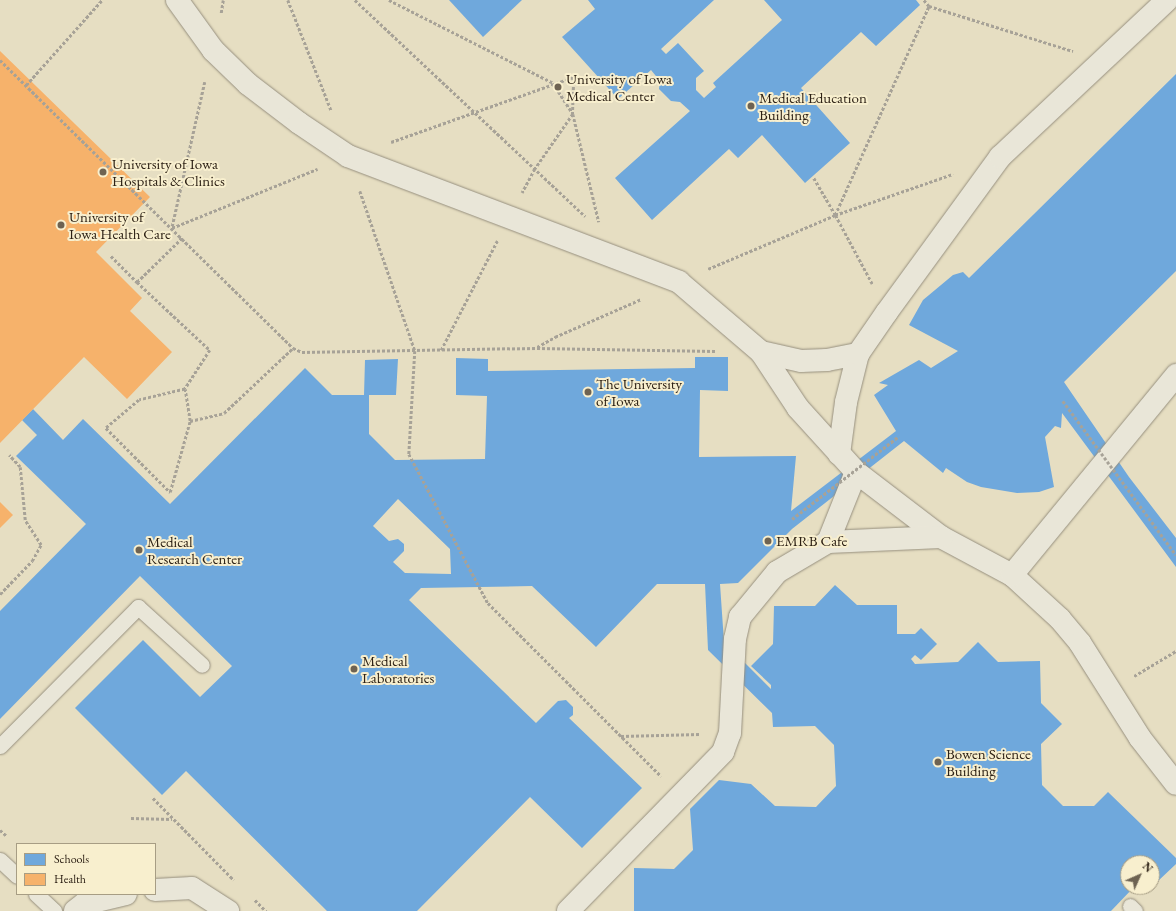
<!DOCTYPE html>
<html>
<head>
<meta charset="utf-8">
<style>
	body { margin:0 }
	#map { position:relative; width:1176px; height:911px; overflow:hidden; background:#e6dec2; font-family:"EB Garamond",serif }
	div>[style] { position:absolute }
	.schools>* { inset:0; background:#6fa8dc }
	.health>* { inset:0; background:#f6b26b }
	.path>* { height:2.5px; margin-top:-1.25px; transform-origin:0; background:repeating-linear-gradient(90deg,#a7a297 0 3px,transparent 0 5px) }
	.roads { filter:drop-shadow(0 0 1px #968f7e) drop-shadow(0 0 1px #968f7e) }
	.lane>* { height:15px; margin:-7.5px; padding:0 7.5px; transform-origin:7.5px; border-radius:7.5px; background:#e9e6d8 }
	.street>* { height:22px; margin:-11px; padding:0 11px; transform-origin:11px; border-radius:11px; background:#e9e6d8 }
	.path-bridge>* { height:2.5px; margin-top:-1.25px; transform-origin:0; background:repeating-linear-gradient(90deg,#a7a297 0 3px,transparent 0 5px) }
	.dots>* { width:11px; height:11px; translate:-50% -50%; box-sizing:border-box; border:2px solid #f8efce; border-radius:50% }
	span { translate:-50% -50%; white-space:nowrap; text-align:center; line-height:1.15; -webkit-text-stroke:4px #f8efce; paint-order:stroke }
	.poi-label { font-size:15px; color:#2d2115 }
	.left { translate:0 -50%; text-align:left }
	.legend { position:absolute; left:16px; top:843px; width:140px; height:52px; box-sizing:border-box; background:#f8efce; border:1px solid #a79d84; margin:0; padding:5px 7px; list-style:none; font-size:12px; color:#2d2115 }
	.legend li { display:flex; align-items:center; gap:8px; height:20px }
	.legend b { width:20px; border:1px solid #a79d84 }
	.north { position:absolute; left:1120px; top:855px; width:40px; height:40px; box-sizing:border-box; background:#f8efce; border:1px solid #a79d84; border-radius:50%; rotate:45deg; font-size:11px; font-weight:700; line-height:16px; text-align:center; color:#2d2115 }
	.north::after { content:''; display:block; margin:auto; width:14px; height:18px; background:#6e6352; clip-path:polygon(50% 0,100% 100%,50% 72%,0 100%) }
</style>
</head>
<body>
<div id="map">
	<div class="schools">
		<i style="clip-path:polygon(449px 0,522px 0,483px 37px)"></i>
		<i style="clip-path:polygon(588px 0,714px 0,661px 49px,666px 54px,678px 43px,704px 71px,696px 78px,696px 90px,704px 98px,716px 87px,713px 83px,782px 20px,764px 0,916px 0,920px 5px,876px 46px,861px 32px,801px 88px,850px 143px,805px 183px,762px 135px,738px 158px,729px 149px,652px 220px,615px 178px,690px 111px,680px 102px,671px 101px,659px 89px,660px 81px,651px 70px,618px 99px,562px 37px,595px 9px)"></i>
		<i style="clip-path:polygon(evenodd,1176px 74px,1176px 271px,1064px 382px,1129px 477px,1176px 538px,1176px 567px,1062px 413px,1061px 428px,1055px 426px,1045px 437px,1054px 487px,1039px 492px,1017px 493px,981px 487px,967px 482px,946px 468px,943px 473px,904px 441px,792px 529px,738px 583px,720px 584px,724px 642px,771px 689px,771px 685px,751px 666px,773px 644px,774px 606px,815px 606px,835px 585px,857px 605px,897px 605px,897px 634px,915px 634px,921px 628px,937px 644px,921px 660px,915px 655px,911px 659px,915px 664px,958px 662px,978px 642px,998px 662px,1040px 661px,1041px 703px,1062px 724px,1041px 744px,1042px 785px,1063px 806px,1094px 806px,1108px 792px,1176px 858px,1176px 864px,1157px 882px,1152px 878px,1152px 863px,1128px 863px,1128px 887px,1134px 887px,1111px 911px,634px 911px,634px 868px,674px 869px,693px 850px,690px 809px,719px 780px,751px 784px,775px 806px,816px 807px,836px 786px,834px 745px,815px 726px,773px 727px,772px 713px,708px 650px,705px 584px,657px 584px,596px 647px,532px 586px,421px 588px,409px 600px,536px 723px,558px 701px,566px 700px,573px 707px,573px 715px,569px 718px,642px 788px,582px 848px,530px 797px,417px 911px,327px 911px,186px 771px,162px 795px,75px 708px,143px 640px,200px 697px,232px 666px,140px 576px,0 719px,0 611px,86px 524px,16px 456px,37px 435px,22px 420px,33px 409px,63px 440px,83px 419px,170px 504px,305px 368px,332px 395px,364px 395px,365px 360px,398px 359px,396px 395px,369px 395px,369px 434px,395px 460px,485px 459px,487px 396px,456px 395px,456px 358px,488px 359px,488px 371px,695px 368px,695px 357px,728px 357px,728px 391px,700px 390px,699px 457px,796px 456px,791px 511px,896px 431px,874px 395px,888px 385px,879px 383px,919px 360px,931px 368px,958px 351px,909px 325px,923px 300px,953px 275px,963px 272px,969px 278px,1176px 74px,398px 499px,450px 549px,451px 574px,405px 573px,393px 562px,404px 551px,404px 544px,398px 539px,389px 541px,373px 526px,398px 499px)"></i>
	</div>
	<div class="health">
		<i style="clip-path:polygon(0 51px,150px 197px,96px 252px,142px 298px,130px 311px,172px 352px,127px 399px,84px 357px,0 443px)"></i>
		<i style="clip-path:polygon(0 502px,13px 515px,0 528px)"></i>
	</div>
	<div class="path">
		<i style="left:288px;top:0;width:118px;rotate:68.6deg"></i>
		<i style="left:355px;top:0;width:316px;rotate:43.2deg"></i>
		<i style="left:389px;top:0;width:184px;rotate:26.8deg"></i>
		<i style="left:553px;top:83px;width:37px;rotate:57deg"></i>
		<i style="left:573px;top:114px;width:111px;rotate:76.5deg"></i>
		<i style="left:924px;top:0;width:8px;rotate:50deg"></i>
		<i style="left:929px;top:6px;width:151px;rotate:17.4deg"></i>
		<i style="left:221px;top:13px;width:13px;rotate:-81deg"></i>
		<i style="left:0;top:60px;width:411px;rotate:44.5deg"></i>
		<i style="left:293px;top:348px;width:10px;rotate:24deg"></i>
		<i style="left:302px;top:352px;width:235px;rotate:-1deg"></i>
		<i style="left:537px;top:348px;width:178px;rotate:1deg"></i>
		<i style="left:205px;top:82px;width:150px;rotate:102.7deg"></i>
		<i style="left:172px;top:228px;width:157px;rotate:-22.1deg"></i>
		<i style="left:26px;top:85px;width:114px;rotate:-48.2deg"></i>
		<i style="left:391px;top:142px;width:194px;rotate:-19.6deg"></i>
		<i style="left:574px;top:77px;width:37px;rotate:92deg"></i>
		<i style="left:573px;top:114px;width:67px;rotate:124.6deg"></i>
		<i style="left:535px;top:169px;width:27px;rotate:118deg"></i>
		<i style="left:814px;top:178px;width:42px;rotate:59.7deg"></i>
		<i style="left:360px;top:191px;width:169px;rotate:71deg"></i>
		<i style="left:415px;top:351px;width:103px;rotate:93.3deg"></i>
		<i style="left:409px;top:454px;width:169px;rotate:62.1deg"></i>
		<i style="left:488px;top:603px;width:245px;rotate:45deg"></i>
		<i style="left:111px;top:256px;width:37px;rotate:45deg"></i>
		<i style="left:137px;top:282px;width:63px;rotate:-44.4deg"></i>
		<i style="left:708px;top:269px;width:138px;rotate:-23deg"></i>
		<i style="left:835px;top:215px;width:125px;rotate:-19.2deg"></i>
		<i style="left:137px;top:282px;width:100px;rotate:43deg"></i>
		<i style="left:210px;top:350px;width:46px;rotate:122.7deg"></i>
		<i style="left:185px;top:389px;width:47px;rotate:166.6deg"></i>
		<i style="left:139px;top:400px;width:43px;rotate:139.7deg"></i>
		<i style="left:106px;top:428px;width:91px;rotate:45deg"></i>
		<i style="left:170px;top:492px;width:74px;rotate:-74.3deg"></i>
		<i style="left:190px;top:421px;width:32px;rotate:-99deg"></i>
		<i style="left:872px;top:284px;width:78px;rotate:-118.2deg"></i>
		<i style="left:835px;top:215px;width:229px;rotate:-65.8deg"></i>
		<i style="left:537px;top:347px;width:21px;rotate:-29deg"></i>
		<i style="left:555px;top:337px;width:94px;rotate:-23.8deg"></i>
		<i style="left:441px;top:350px;width:123px;rotate:-62.8deg"></i>
		<i style="left:190px;top:421px;width:35px;rotate:-13deg"></i>
		<i style="left:224px;top:413px;width:95px;rotate:-43.3deg"></i>
		<i style="left:0;top:594px;width:46px;rotate:-45.9deg"></i>
		<i style="left:32px;top:561px;width:18px;rotate:-61deg"></i>
		<i style="left:41px;top:545px;width:30px;rotate:-123deg"></i>
		<i style="left:25px;top:520px;width:53px;rotate:-95.4deg"></i>
		<i style="left:20px;top:467px;width:16px;rotate:-133deg"></i>
		<i style="left:1134px;top:676px;width:49px;rotate:-30.8deg"></i>
		<i style="left:621px;top:736px;width:79px;rotate:-1.5deg"></i>
		<i style="left:153px;top:798px;width:115px;rotate:45.4deg"></i>
		<i style="left:131px;top:818px;width:41px;rotate:1.4deg"></i>
		<i style="left:0;top:830px;width:9px;rotate:41deg"></i>
		<i style="left:255px;top:900px;width:16px;rotate:45deg"></i>
	</div>
	<div class="roads">
		<div class="lane">
			<i style="left:0;top:746px;width:196px;rotate:-45.2deg"></i>
			<i style="left:138px;top:607px;width:86px;rotate:42.2deg"></i>
			<i style="left:0;top:860px;width:23px;rotate:43deg"></i>
			<i style="left:36px;top:894px;width:25px;rotate:43deg"></i>
			<i style="left:1130px;top:906px;width:7px;rotate:45deg"></i>
		</div>
		<div class="street">
			<i style="left:177px;top:0;width:62px;rotate:54.2deg"></i>
			<i style="left:213px;top:50px;width:49px;rotate:44.2deg"></i>
			<i style="left:248px;top:84px;width:64px;rotate:37.4deg"></i>
			<i style="left:299px;top:123px;width:59px;rotate:34deg"></i>
			<i style="left:348px;top:156px;width:354px;rotate:20.8deg"></i>
			<i style="left:679px;top:282px;width:108px;rotate:40.5deg"></i>
			<i style="left:761px;top:352px;width:67px;rotate:56.5deg"></i>
			<i style="left:798px;top:408px;width:86px;rotate:47.8deg"></i>
			<i style="left:856px;top:472px;width:107px;rotate:37.4deg"></i>
			<i style="left:941px;top:537px;width:81px;rotate:28.2deg"></i>
			<i style="left:1012px;top:575px;width:65px;rotate:42.5deg"></i>
			<i style="left:1060px;top:619px;width:31px;rotate:50deg"></i>
			<i style="left:1080px;top:643px;width:112px;rotate:57.7deg"></i>
			<i style="left:1140px;top:738px;width:58px;rotate:52deg"></i>
			<i style="left:761px;top:352px;width:41px;rotate:12.7deg"></i>
			<i style="left:801px;top:361px;width:26px;rotate:-2deg"></i>
			<i style="left:827px;top:360px;width:32px;rotate:-11deg"></i>
			<i style="left:839px;top:454px;width:52px;rotate:-82.3deg"></i>
			<i style="left:846px;top:402px;width:49px;rotate:-76deg"></i>
			<i style="left:858px;top:354px;width:51px;rotate:-55.4deg"></i>
			<i style="left:887px;top:312px;width:192px;rotate:-53.9deg"></i>
			<i style="left:1000px;top:157px;width:229px;rotate:-43.2deg"></i>
			<i style="left:828px;top:542px;width:75px;rotate:-68.2deg"></i>
			<i style="left:1012px;top:575px;width:259px;rotate:-50.6deg"></i>
			<i style="left:155px;top:890px;width:37px;rotate:-3deg"></i>
			<i style="left:192px;top:888px;width:43px;rotate:32.6deg"></i>
			<i style="left:75px;top:911px;width:11px;rotate:-38deg"></i>
			<i style="left:84px;top:904px;width:43px;rotate:-13.4deg"></i>
			<i style="left:568px;top:911px;width:222px;rotate:-45.7deg"></i>
			<i style="left:723px;top:752px;width:20px;rotate:-70deg"></i>
			<i style="left:730px;top:733px;width:94px;rotate:-87deg"></i>
			<i style="left:735px;top:639px;width:23px;rotate:-77deg"></i>
			<i style="left:740px;top:617px;width:58px;rotate:-50.6deg"></i>
			<i style="left:777px;top:572px;width:59px;rotate:-30.5deg"></i>
			<i style="left:828px;top:542px;width:113px;rotate:-2.5deg"></i>
		</div>
	</div>
	<div class="path-bridge">
		<i style="left:1063px;top:401px;width:191px;rotate:53.7deg"></i>
		<i style="left:792px;top:519px;width:135px;rotate:-37.8deg"></i>
	</div>
	<div class="dots">
		<i style="left:558px;top:87px;background:#6e6352"></i>
		<i style="left:751px;top:106px;background:#6e6352"></i>
		<i style="left:103px;top:172px;background:#6e6352"></i>
		<i style="left:61px;top:225px;background:#6e6352"></i>
		<i style="left:588px;top:392px;background:#6e6352"></i>
		<i style="left:768px;top:541px;background:#6e6352"></i>
		<i style="left:139px;top:550px;background:#6e6352"></i>
		<i style="left:354px;top:669px;background:#6e6352"></i>
		<i style="left:938px;top:762px;background:#6e6352"></i>
	</div>
	<div class="poi-label">
		<span class="left" style="left:566px;top:87px">University of Iowa<br>Medical Center</span>
		<span class="left" style="left:759px;top:106px">Medical Education<br>Building</span>
		<span class="left" style="left:112px;top:172px">University of Iowa<br>Hospitals &amp; Clinics</span>
		<span class="left" style="left:69px;top:225px">University of<br>Iowa Health Care</span>
		<span class="left" style="left:596px;top:392px">The University<br>of Iowa</span>
		<span class="left" style="left:147px;top:550px">Medical<br>Research Center</span>
		<span class="left" style="left:776px;top:541px">EMRB Cafe</span>
		<span class="left" style="left:362px;top:669px">Medical<br>Laboratories</span>
		<span class="left" style="left:946px;top:762px">Bowen Science<br>Building</span>
	</div>
	<ul class="legend">
	<li><b style="height:11px;background:#6fa8dc"></b>Schools</li>
	<li><b style="height:11px;background:#f6b26b"></b>Health</li>
	</ul>
	<div class="north">N</div>
</div>
</body>
</html>
